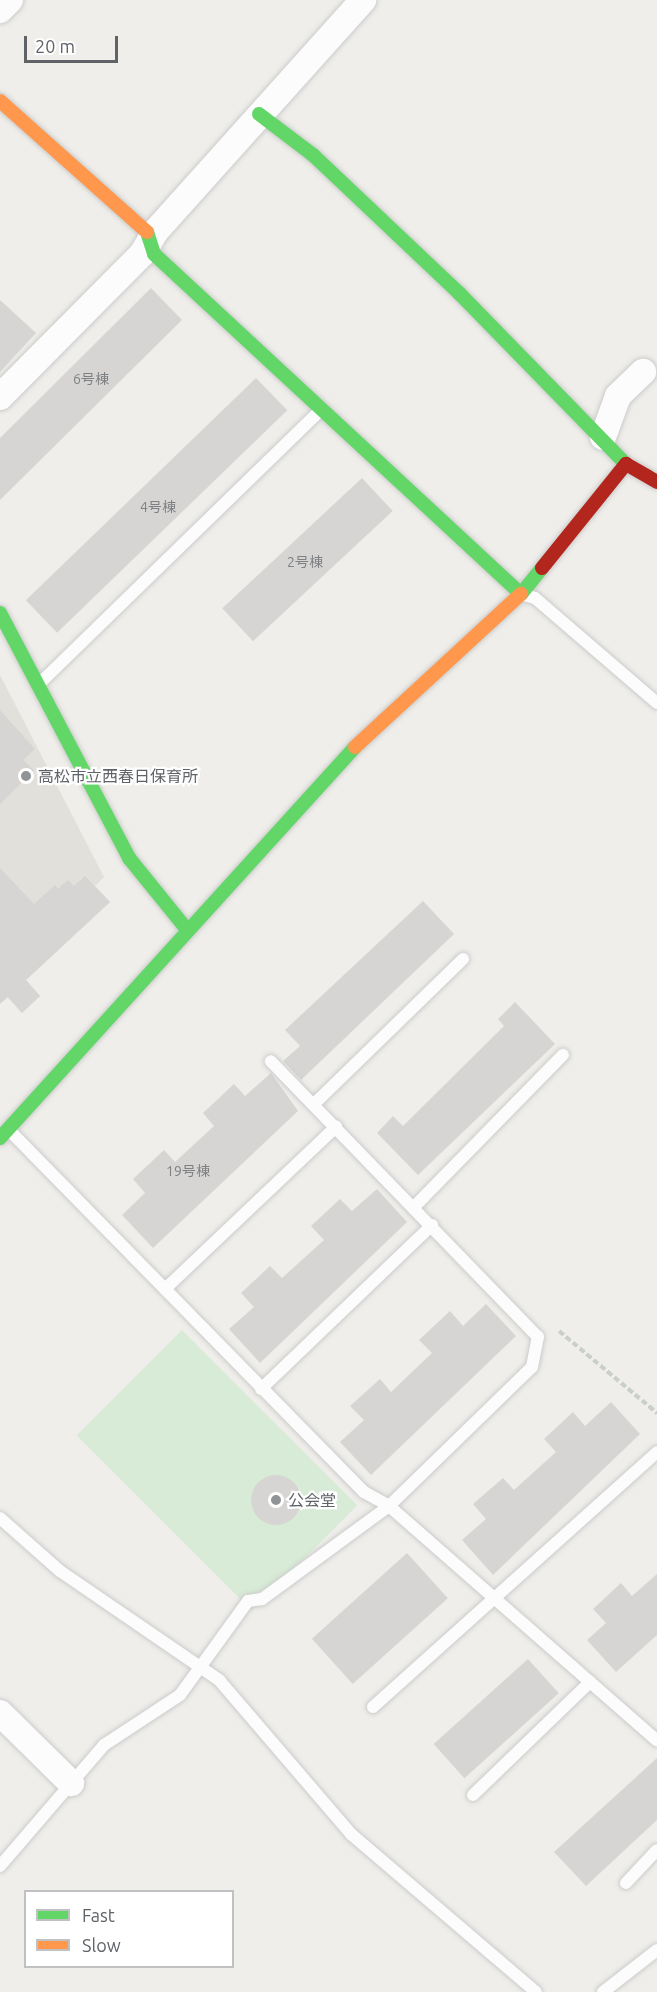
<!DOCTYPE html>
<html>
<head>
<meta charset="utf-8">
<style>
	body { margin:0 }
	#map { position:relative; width:657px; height:1992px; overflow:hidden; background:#efeeea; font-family:Ubuntu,"Noto Sans JP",sans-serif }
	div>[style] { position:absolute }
	.education>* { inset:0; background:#e2e0da }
	.green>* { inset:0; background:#d8ebd6; transform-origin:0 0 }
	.building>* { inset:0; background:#d6d5d3; transform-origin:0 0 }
	.round { border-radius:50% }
	.path>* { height:4px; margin-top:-2px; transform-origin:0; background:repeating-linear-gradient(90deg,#cacfcc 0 6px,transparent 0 9px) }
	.roads { filter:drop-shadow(0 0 2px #cbcccc) drop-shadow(0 0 2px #cbcccc) }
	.lane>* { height:12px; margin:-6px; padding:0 6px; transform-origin:6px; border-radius:6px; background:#fdfcfc }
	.street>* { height:26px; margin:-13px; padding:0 13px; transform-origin:13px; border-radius:13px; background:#fdfcfc }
	.fast>* { height:14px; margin:-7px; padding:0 7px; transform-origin:7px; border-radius:7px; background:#63d668 }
	.slow>* { height:14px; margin:-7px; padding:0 7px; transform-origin:7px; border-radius:7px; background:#ff974d }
	.jam>* { height:14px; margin:-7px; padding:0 7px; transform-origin:7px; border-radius:7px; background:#b3261e }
	.dots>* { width:16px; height:16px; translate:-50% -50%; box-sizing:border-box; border:3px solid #fff; border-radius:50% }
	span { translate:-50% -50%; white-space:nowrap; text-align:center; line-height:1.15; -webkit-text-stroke:4.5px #fff; paint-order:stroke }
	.number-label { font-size:14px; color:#7e8184 }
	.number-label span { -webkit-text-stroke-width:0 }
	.poi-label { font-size:16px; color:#5f6368 }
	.left { translate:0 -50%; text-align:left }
	.legend { position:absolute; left:24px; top:1890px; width:210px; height:78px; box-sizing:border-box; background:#fff; border:2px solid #bfc1c3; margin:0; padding:8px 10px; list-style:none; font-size:18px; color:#5f6368 }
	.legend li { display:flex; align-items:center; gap:12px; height:30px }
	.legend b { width:30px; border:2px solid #bfc1c3 }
	.scale { position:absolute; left:24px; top:36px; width:94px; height:27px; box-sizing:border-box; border:3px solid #5f6368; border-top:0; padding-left:8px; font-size:18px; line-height:21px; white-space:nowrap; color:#5f6368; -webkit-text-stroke:4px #fff; paint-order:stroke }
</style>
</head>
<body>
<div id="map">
	<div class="education">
		<i style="clip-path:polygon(0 675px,104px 877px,95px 886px,110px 902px,26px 980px,40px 996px,22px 1013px,0 989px)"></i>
	</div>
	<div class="green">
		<i style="left:182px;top:1330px;width:248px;height:149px;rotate:45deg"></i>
	</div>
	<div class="building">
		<i style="clip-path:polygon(151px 288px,182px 320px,0 500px,0 438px)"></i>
		<i style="clip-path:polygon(0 300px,36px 333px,0 372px)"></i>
		<i style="left:256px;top:378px;width:45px;height:320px;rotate:46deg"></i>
		<i style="left:362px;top:478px;width:45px;height:191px;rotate:47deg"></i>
		<i style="clip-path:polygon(0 710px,35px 749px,23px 760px,34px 770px,0 804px)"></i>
		<i style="clip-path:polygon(0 868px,34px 904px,55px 885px,58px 889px,68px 880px,74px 886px,85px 876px,110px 902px,26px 980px,40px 996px,22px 1013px,8px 997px,0 1004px)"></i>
		<i style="clip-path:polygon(423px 901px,454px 934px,301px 1080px,283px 1061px,300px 1046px,285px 1030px)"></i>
		<i style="clip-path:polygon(515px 1002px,555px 1044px,418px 1175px,377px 1133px,393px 1116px,403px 1126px,504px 1026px,498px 1019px)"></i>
		<i style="clip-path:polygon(271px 1073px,298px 1111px,153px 1248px,122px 1215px,145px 1193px,133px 1179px,164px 1150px,175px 1162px,214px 1126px,203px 1113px,234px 1084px,245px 1096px)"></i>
		<i style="clip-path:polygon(377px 1189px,407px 1222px,260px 1363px,229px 1329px,254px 1307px,241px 1293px,270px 1266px,282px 1278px,324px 1240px,311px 1226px,340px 1199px,352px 1211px)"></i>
		<i style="clip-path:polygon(486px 1304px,516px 1336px,371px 1475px,340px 1442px,364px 1420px,350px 1406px,380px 1379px,391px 1392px,432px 1353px,419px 1340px,450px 1311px,463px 1326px)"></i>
		<i style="clip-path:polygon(611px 1402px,640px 1434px,493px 1575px,462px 1540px,486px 1519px,473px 1504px,503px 1478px,514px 1490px,556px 1452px,544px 1439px,573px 1412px,585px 1426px)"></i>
		<i class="round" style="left:251px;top:1475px;width:50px;height:50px"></i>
		<i style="left:407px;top:1553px;width:61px;height:128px;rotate:48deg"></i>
		<i style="clip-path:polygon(657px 1574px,657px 1635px,616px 1672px,587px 1640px,606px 1623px,593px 1609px,621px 1583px,632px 1596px)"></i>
		<i style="left:528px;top:1659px;width:46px;height:127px;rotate:48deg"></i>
		<i style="clip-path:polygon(657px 1758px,657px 1820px,586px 1886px,554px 1852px)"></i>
	</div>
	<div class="path">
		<i style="left:559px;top:1331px;width:128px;rotate:39.9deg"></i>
	</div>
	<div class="roads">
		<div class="lane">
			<i style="left:524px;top:595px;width:11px;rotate:15deg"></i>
			<i style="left:535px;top:598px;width:161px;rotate:40.7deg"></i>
			<i style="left:40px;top:683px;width:390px;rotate:-44.2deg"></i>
			<i style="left:314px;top:1104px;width:208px;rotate:-44.2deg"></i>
			<i style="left:9px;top:1130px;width:507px;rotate:45.56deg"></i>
			<i style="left:364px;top:1492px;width:29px;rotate:29deg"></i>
			<i style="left:389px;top:1506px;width:356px;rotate:41.2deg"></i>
			<i style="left:414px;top:1207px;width:213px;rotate:-45.6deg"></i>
			<i style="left:165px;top:1289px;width:236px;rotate:-43.5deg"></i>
			<i style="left:261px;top:1389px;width:237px;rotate:-43.8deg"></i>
			<i style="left:0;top:1518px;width:80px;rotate:41.5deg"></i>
			<i style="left:60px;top:1571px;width:193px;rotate:34.4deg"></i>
			<i style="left:219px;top:1680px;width:203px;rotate:49.4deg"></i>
			<i style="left:351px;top:1834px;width:243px;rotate:40.5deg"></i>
			<i style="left:373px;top:1707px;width:382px;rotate:-41.9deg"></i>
			<i style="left:473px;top:1795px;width:163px;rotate:-44deg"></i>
			<i style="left:0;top:1866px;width:160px;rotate:-49.3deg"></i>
			<i style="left:104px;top:1745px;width:91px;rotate:-33.3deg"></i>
			<i style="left:180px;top:1695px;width:116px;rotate:-54.1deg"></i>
			<i style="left:248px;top:1601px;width:14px;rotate:-8deg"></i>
			<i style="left:262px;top:1599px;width:157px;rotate:-36.2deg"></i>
			<i style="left:389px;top:1506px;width:199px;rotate:-44.2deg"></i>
			<i style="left:532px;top:1367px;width:31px;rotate:-79deg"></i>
			<i style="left:538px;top:1337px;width:384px;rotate:-134.1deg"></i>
			<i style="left:626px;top:1883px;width:45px;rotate:-46.8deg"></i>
			<i style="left:603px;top:1992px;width:68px;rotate:-37.9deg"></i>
		</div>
		<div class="street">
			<i style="left:0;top:10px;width:14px;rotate:-45deg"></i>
			<i style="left:0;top:397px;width:202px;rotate:-45.2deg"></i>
			<i style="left:142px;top:254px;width:26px;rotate:-59deg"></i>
			<i style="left:155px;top:232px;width:312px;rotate:-48.1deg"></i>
			<i style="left:603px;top:437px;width:44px;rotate:-69.9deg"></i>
			<i style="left:618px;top:396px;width:35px;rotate:-44deg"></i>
			<i style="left:0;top:1713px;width:100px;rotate:44.6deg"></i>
		</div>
		<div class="fast">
			<i style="left:259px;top:114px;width:68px;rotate:37.2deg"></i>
			<i style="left:313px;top:155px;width:201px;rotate:43.4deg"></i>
			<i style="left:459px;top:293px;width:239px;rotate:45.7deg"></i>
			<i style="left:147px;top:232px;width:23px;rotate:72deg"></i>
			<i style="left:154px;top:254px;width:500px;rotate:42.81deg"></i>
			<i style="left:521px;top:594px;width:33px;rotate:-51deg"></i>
			<i style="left:0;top:613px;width:277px;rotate:62.2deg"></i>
			<i style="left:129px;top:858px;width:87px;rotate:51deg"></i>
			<i style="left:0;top:1138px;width:528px;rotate:-47.76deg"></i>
		</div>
		<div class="slow">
			<i style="left:0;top:101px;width:197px;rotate:41.7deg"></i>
			<i style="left:355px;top:747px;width:226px;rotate:-42.7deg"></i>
		</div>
		<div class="jam">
			<i style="left:542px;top:568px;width:134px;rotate:-51.1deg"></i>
			<i style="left:626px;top:464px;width:36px;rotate:30deg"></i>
		</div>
	</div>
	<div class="dots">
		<i style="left:26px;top:776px;background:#919496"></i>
		<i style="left:276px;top:1500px;background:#919496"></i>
	</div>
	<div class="number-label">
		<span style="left:91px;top:379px">6号棟</span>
		<span style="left:158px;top:507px">4号棟</span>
		<span style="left:305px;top:562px">2号棟</span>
		<span style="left:188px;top:1171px">19号棟</span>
	</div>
	<div class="poi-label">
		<span class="left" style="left:38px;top:776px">高松市立西春日保育所</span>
		<span class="left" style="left:288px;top:1500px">公会堂</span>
	</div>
	<ul class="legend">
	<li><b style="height:8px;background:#63d668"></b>Fast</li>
	<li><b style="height:8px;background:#ff974d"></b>Slow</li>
	</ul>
	<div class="scale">20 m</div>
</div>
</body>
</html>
